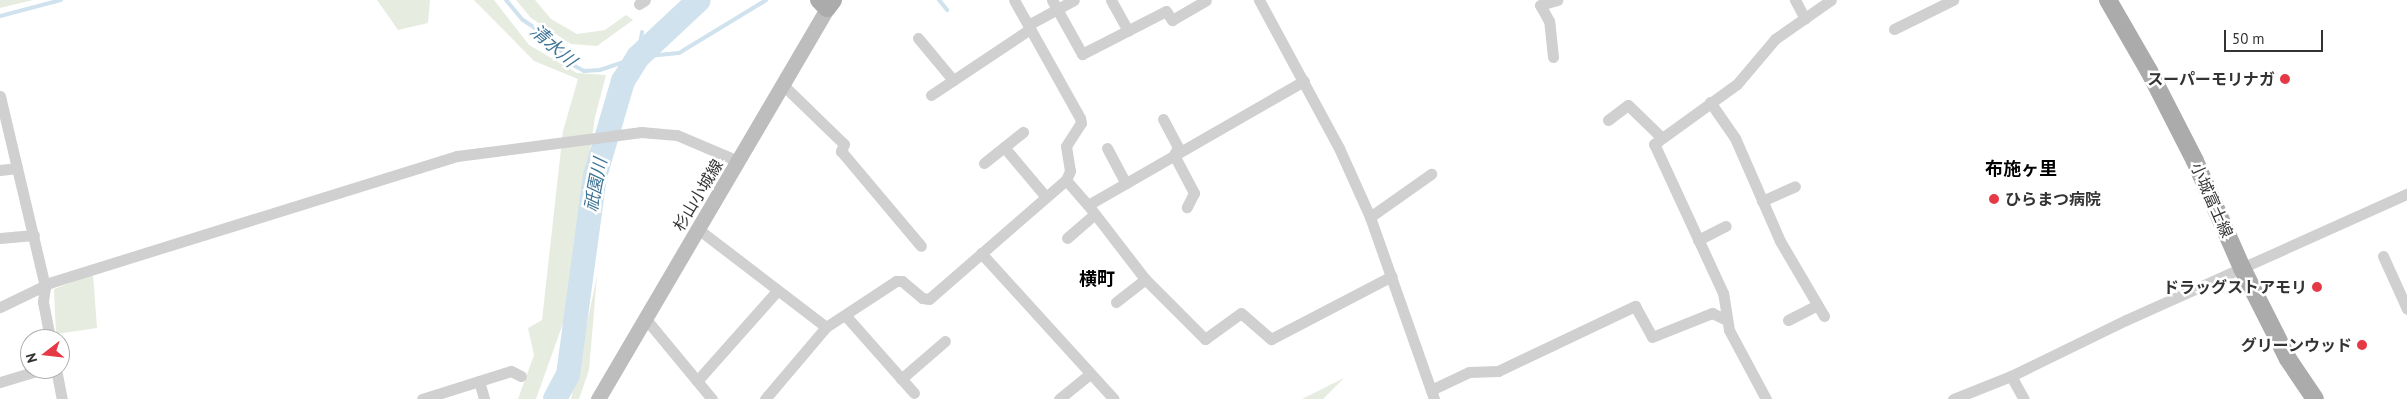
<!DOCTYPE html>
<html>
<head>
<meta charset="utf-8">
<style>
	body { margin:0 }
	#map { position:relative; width:2407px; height:399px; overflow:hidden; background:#fff; font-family:"PT Sans","Noto Sans JP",sans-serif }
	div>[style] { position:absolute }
	.green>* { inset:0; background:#e6ecdf }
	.stream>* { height:4px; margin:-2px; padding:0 2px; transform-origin:2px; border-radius:2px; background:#cfe2ee }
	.river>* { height:24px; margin:-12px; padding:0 12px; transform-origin:12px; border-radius:12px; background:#cfe2ee }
	.minor>* { height:11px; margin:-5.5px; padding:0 5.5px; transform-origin:5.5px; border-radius:5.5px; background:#d0d0d0 }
	.secondary>* { height:15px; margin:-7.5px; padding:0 7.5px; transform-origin:7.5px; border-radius:7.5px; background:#bdbdbd }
	.primary>* { height:18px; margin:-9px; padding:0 9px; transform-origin:9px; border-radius:9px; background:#ababab }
	.dots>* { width:14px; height:14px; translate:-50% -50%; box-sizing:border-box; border:2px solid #fff; border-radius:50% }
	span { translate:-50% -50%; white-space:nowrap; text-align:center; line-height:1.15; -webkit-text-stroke:5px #fff; paint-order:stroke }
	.poi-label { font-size:16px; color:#333; font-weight:700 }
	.right { translate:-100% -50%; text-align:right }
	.left { translate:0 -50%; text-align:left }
	.street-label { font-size:16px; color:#333 }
	.water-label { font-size:18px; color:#3f7597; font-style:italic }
	.neighbourhood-label { font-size:18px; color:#000; font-weight:700 }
	.north { position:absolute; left:20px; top:329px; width:50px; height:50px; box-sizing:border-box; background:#fff; border:1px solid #adadad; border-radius:50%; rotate:254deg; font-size:14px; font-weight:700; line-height:20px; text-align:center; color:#333 }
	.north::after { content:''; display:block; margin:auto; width:18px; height:22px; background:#e63946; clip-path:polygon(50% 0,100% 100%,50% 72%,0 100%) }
	.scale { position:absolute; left:2224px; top:30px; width:99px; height:22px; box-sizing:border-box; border:2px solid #333; border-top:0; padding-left:6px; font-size:15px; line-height:18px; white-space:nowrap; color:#333; -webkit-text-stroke:4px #fff; paint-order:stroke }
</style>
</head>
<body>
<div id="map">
	<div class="green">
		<i style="clip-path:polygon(0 0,33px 0,0 8px)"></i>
		<i style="clip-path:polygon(377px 0,430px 0,428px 23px,398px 30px)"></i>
		<i style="clip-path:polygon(474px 0,494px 0,529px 45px,577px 73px,606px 75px,595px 117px,566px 315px,536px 399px,518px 399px,534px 355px,528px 328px,542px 320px,563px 131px,578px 79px,534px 61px)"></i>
		<i style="clip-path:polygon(516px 0,535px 0,551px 19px,577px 34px,605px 30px,626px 15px,633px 20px,597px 46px,571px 44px,531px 18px)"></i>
		<i style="clip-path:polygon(93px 274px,97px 328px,56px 334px,54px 289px)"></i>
		<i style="clip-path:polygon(597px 276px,589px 370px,579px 399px,571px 399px)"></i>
		<i style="clip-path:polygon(1344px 378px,1323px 399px,1302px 399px)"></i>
	</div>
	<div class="stream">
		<i style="left:506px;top:0;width:26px;rotate:50deg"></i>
		<i style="left:523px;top:20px;width:37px;rotate:34deg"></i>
		<i style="left:554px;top:41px;width:29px;rotate:54deg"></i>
		<i style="left:571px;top:64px;width:15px;rotate:28deg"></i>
		<i style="left:584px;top:71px;width:16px;rotate:-4deg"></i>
		<i style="left:600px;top:70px;width:40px;rotate:-18.9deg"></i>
		<i style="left:939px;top:0;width:13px;rotate:51deg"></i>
		<i style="left:0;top:16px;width:63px;rotate:-14.7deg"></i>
		<i style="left:642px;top:32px;width:25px;rotate:99deg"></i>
		<i style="left:638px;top:57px;width:41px;rotate:-5.6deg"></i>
		<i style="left:679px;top:53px;width:102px;rotate:-31.3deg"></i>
	</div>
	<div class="river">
		<i style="left:555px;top:399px;width:27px;rotate:-62deg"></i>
		<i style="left:568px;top:375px;width:201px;rotate:-82.3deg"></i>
		<i style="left:595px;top:176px;width:99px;rotate:-73.6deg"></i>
		<i style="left:623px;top:81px;width:28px;rotate:-58deg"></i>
		<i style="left:638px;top:57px;width:83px;rotate:-43.1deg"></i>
	</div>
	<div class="minor">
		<i style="left:1052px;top:0;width:62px;rotate:60.9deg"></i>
		<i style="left:1082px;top:54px;width:94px;rotate:-27.1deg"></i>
		<i style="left:1166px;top:11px;width:11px;rotate:56deg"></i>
		<i style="left:1172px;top:20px;width:39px;rotate:-30deg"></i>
		<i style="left:1111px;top:0;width:35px;rotate:61deg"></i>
		<i style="left:1259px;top:0;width:168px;rotate:61.6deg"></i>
		<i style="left:1339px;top:148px;width:76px;rotate:65.8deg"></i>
		<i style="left:1370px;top:217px;width:193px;rotate:70.6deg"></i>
		<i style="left:1795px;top:0;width:21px;rotate:62deg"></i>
		<i style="left:639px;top:4px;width:7px;rotate:-34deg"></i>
		<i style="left:1028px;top:25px;width:52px;rotate:-28.5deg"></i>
		<i style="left:1894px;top:29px;width:66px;rotate:-26.2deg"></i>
		<i style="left:918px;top:38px;width:55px;rotate:50.2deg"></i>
		<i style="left:1553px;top:57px;width:36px;rotate:-96deg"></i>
		<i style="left:1549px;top:21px;width:18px;rotate:-119deg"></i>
		<i style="left:1540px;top:5px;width:18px;rotate:-16deg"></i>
		<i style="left:782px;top:84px;width:86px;rotate:44.1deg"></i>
		<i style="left:844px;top:144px;width:8px;rotate:113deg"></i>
		<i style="left:841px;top:151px;width:124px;rotate:49.9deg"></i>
		<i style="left:931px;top:95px;width:119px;rotate:-33.7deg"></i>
		<i style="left:0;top:96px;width:196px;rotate:76.7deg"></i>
		<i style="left:45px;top:287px;width:15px;rotate:98deg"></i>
		<i style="left:43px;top:302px;width:38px;rotate:79deg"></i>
		<i style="left:1710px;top:102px;width:44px;rotate:55.2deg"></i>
		<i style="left:1735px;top:138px;width:112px;rotate:66.4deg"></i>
		<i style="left:1780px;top:241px;width:87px;rotate:59.6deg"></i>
		<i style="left:1163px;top:119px;width:32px;rotate:62deg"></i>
		<i style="left:1178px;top:147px;width:9px;rotate:117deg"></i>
		<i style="left:1174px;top:155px;width:43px;rotate:62.2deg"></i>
		<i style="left:1194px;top:193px;width:16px;rotate:117deg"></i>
		<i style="left:1608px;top:120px;width:25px;rotate:-37deg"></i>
		<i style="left:1628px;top:105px;width:47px;rotate:44.1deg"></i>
		<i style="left:1004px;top:147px;width:65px;rotate:50deg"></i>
		<i style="left:1107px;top:148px;width:40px;rotate:62deg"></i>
		<i style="left:984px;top:163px;width:50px;rotate:-38.5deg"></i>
		<i style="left:0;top:170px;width:17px;rotate:-7deg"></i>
		<i style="left:1066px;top:180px;width:33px;rotate:49deg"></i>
		<i style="left:1088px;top:205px;width:249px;rotate:-29.9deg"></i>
		<i style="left:1762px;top:201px;width:36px;rotate:-24deg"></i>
		<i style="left:1088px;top:205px;width:93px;rotate:52.4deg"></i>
		<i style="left:1145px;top:279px;width:85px;rotate:45deg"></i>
		<i style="left:1205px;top:339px;width:44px;rotate:-35.8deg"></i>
		<i style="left:1241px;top:313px;width:40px;rotate:41deg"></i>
		<i style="left:1271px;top:339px;width:136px;rotate:-27.5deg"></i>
		<i style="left:1370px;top:217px;width:75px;rotate:-35.2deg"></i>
		<i style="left:698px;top:229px;width:161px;rotate:37.4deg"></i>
		<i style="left:0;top:238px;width:34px;rotate:-5deg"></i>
		<i style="left:1067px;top:238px;width:35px;rotate:-41deg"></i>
		<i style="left:1698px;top:240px;width:31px;rotate:-27deg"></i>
		<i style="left:981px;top:253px;width:197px;rotate:47.7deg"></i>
		<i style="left:2383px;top:256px;width:58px;rotate:65.6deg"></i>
		<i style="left:1116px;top:302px;width:37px;rotate:-38deg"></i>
		<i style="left:0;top:307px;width:58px;rotate:-25.7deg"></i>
		<i style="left:52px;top:282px;width:424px;rotate:-17.3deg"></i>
		<i style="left:457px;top:156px;width:186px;rotate:-7.4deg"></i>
		<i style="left:641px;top:132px;width:36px;rotate:5deg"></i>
		<i style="left:677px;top:135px;width:66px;rotate:23.1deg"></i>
		<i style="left:845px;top:315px;width:104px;rotate:48.5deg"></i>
		<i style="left:645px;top:318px;width:105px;rotate:50.4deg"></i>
		<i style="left:1788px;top:320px;width:33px;rotate:-27deg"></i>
		<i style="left:56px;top:369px;width:31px;rotate:79deg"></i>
		<i style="left:2011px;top:376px;width:26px;rotate:61deg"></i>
		<i style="left:901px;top:379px;width:58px;rotate:-40.8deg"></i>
		<i style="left:479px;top:381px;width:19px;rotate:74deg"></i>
		<i style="left:697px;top:381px;width:119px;rotate:-48.4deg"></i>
		<i style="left:0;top:382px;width:45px;rotate:-16.8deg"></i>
		<i style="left:1431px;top:390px;width:42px;rotate:-25.3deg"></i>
		<i style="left:1469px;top:372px;width:29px;rotate:-2deg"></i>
		<i style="left:1498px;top:371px;width:152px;rotate:-25.4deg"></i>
		<i style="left:1635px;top:306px;width:35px;rotate:61deg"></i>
		<i style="left:1652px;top:337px;width:65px;rotate:-21.8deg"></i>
		<i style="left:1712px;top:313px;width:14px;rotate:25deg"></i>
		<i style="left:422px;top:399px;width:93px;rotate:-17.5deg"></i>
		<i style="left:511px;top:371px;width:11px;rotate:27deg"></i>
		<i style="left:765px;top:399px;width:94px;rotate:-49.7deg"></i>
		<i style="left:826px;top:327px;width:84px;rotate:-33.3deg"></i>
		<i style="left:896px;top:281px;width:6px"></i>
		<i style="left:902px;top:281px;width:26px;rotate:40deg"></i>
		<i style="left:922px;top:298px;width:7px;rotate:8deg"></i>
		<i style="left:929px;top:299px;width:181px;rotate:-41deg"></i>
		<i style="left:1066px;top:180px;width:10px;rotate:-66deg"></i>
		<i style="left:1070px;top:171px;width:25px;rotate:-99deg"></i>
		<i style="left:1066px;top:146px;width:27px;rotate:-57deg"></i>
		<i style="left:1081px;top:123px;width:5px;rotate:-101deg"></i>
		<i style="left:1080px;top:118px;width:135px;rotate:-119.2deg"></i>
		<i style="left:1059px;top:399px;width:38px;rotate:-39deg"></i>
		<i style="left:1766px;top:399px;width:78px;rotate:-118.2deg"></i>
		<i style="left:1729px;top:330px;width:37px;rotate:-99deg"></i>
		<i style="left:1723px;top:293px;width:164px;rotate:-114.8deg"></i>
		<i style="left:1654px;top:144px;width:102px;rotate:-35.9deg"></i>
		<i style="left:1737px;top:84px;width:59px;rotate:-49.8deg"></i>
		<i style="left:1775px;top:39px;width:68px;rotate:-34.9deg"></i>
		<i style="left:1953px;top:399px;width:62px;rotate:-21.6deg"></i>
		<i style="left:2011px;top:376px;width:128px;rotate:-26deg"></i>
		<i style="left:2126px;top:320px;width:308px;rotate:-24.2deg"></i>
	</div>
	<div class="secondary">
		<i style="left:598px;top:399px;width:453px;rotate:-59.6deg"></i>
	</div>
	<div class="primary">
		<i style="left:819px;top:0;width:11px;rotate:45deg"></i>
		<i style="left:827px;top:8px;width:10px;rotate:-53deg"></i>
		<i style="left:2108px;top:0;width:82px;rotate:60deg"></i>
		<i style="left:2149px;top:71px;width:101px;rotate:62.9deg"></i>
		<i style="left:2195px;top:161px;width:117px;rotate:66.3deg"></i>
		<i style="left:2242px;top:268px;width:102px;rotate:63.2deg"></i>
		<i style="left:2288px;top:359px;width:48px;rotate:56deg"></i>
	</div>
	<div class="dots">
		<i style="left:2285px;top:79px;background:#e63946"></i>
		<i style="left:1994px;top:199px;background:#e63946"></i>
		<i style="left:2317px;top:287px;background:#e63946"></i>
		<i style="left:2362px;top:345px;background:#e63946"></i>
	</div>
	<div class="poi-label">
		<span class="right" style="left:2275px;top:79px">スーパーモリナガ</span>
		<span class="left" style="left:2005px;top:199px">ひらまつ病院</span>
		<span class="right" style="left:2307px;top:287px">ドラッグストアモリ</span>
		<span class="right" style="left:2352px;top:345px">グリーンウッド</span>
	</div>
	<div class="street-label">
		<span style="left:698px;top:195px;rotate:-59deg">杉山小城線</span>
		<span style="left:2212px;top:200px;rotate:66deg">小城富士線</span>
	</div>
	<div class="water-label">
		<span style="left:553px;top:46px;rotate:41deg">清水川</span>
		<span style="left:596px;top:185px;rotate:-79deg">祇園川</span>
	</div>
	<div class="neighbourhood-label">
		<span style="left:2021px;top:169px">布施ヶ里</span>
		<span style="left:1097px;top:279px">横町</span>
	</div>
	<div class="north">N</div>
	<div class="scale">50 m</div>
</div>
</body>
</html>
